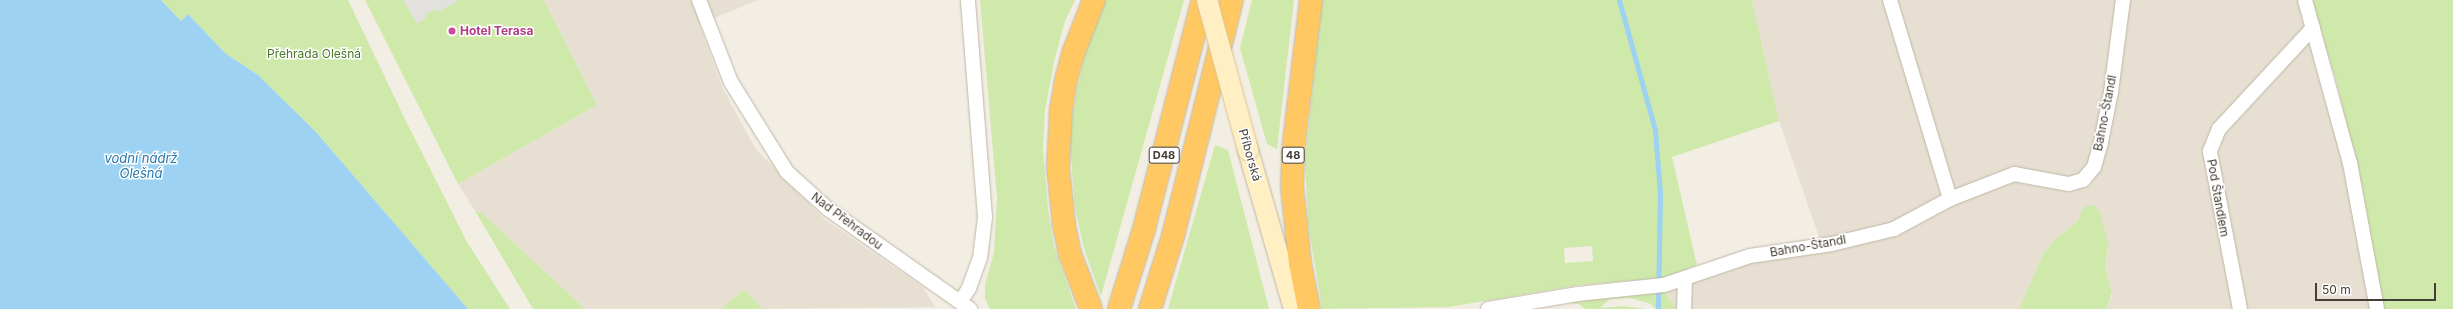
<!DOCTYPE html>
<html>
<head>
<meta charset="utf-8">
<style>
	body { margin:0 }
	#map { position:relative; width:2453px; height:309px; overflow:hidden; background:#f3eee4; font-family:Inter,sans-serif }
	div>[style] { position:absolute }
	.residential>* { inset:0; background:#e7e0d2 }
	.green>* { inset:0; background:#cfe9ab }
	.parking>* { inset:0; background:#e3e1dd }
	.water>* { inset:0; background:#9dd2f3 }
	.stream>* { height:5px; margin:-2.5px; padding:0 2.5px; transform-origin:2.5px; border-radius:2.5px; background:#9dd2f3 }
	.roads { filter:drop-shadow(0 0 1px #bfb6a6) drop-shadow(0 0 1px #bfb6a6) }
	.minor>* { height:14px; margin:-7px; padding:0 7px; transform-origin:7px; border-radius:7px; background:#fff }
	.secondary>* { height:20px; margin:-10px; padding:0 10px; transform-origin:10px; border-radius:10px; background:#ffefc2 }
	.motorway>* { height:22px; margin:-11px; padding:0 11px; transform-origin:11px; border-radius:11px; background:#ffc863 }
	.bridges { filter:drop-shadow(0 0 1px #d8c494) drop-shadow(0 0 1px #d8c494) }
	.secondary-bridge>* { height:20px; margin:-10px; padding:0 10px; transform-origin:10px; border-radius:10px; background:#ffefc2 }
	.dots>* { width:11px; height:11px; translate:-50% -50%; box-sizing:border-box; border:2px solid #fff; border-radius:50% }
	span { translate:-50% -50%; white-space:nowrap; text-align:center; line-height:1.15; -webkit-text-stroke:3px #fff; paint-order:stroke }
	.shield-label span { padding:1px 3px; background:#fff; border:1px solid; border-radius:3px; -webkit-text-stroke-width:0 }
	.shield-label { font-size:11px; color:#453e34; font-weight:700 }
	.hotel-label { font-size:12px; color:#b23c85; font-weight:700 }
	.left { translate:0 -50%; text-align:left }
	.park-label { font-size:12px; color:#477925 }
	.street-label { font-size:12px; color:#453e34 }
	.water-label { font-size:13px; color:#2878ad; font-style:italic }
	.scale { position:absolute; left:2315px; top:283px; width:121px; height:18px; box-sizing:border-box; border:2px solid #453e34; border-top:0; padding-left:5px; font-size:12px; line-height:14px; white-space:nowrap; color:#453e34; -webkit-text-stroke:3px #fff; paint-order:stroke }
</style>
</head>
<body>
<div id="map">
	<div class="residential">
		<i style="clip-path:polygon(544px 0,759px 0,699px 24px,723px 89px,755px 148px,824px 219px,923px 287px,935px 307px,763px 309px,744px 290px,721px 309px,585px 309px,482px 213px,475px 211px,458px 184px,597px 105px)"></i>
		<i style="clip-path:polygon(1752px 0,2297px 0,2344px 157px,2374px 309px,2107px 309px,2112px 296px,2105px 268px,2108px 249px,2101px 217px,2095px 206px,2083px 208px,2077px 222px,2054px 240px,2043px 254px,2019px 309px,1676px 309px,1664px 291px,1663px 278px,1748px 250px,1820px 240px,1779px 121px)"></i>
	</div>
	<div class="green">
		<i style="clip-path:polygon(161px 0,348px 0,404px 117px,467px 242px,510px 309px,468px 309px,316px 132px,258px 75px,225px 53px,188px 14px,181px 21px)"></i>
		<i style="clip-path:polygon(365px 0,544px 0,597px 105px,458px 184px)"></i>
		<i style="clip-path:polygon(980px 0,1075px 0,1065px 21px,1054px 62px,1045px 111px,1043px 149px,1048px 209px,1054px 246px,1076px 309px,990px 309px,985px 298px,985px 285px,994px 252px,997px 198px)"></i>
		<i style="clip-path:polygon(1104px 0,1184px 0,1101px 296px,1084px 249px,1075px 208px,1069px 131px,1088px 38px)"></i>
		<i style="clip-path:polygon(1252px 0,1294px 0,1277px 149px,1267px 144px,1240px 48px)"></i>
		<i style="clip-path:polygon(evenodd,1322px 0,1752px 0,1779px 121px,1672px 157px,1697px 265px,1663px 278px,1579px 285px,1449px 307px,1322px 309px,1308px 223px,1305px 161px,1322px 0,1592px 246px,1593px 261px,1565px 263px,1564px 248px,1592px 246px)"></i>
		<i style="clip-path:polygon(2311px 0,2453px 0,2453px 309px,2382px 309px,2362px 186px,2336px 80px)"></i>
		<i style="clip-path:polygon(1215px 145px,1228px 150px,1269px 309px,1168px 309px)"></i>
		<i style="clip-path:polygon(2089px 205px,2095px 206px,2100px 212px,2108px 243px,2105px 268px,2112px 292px,2107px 309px,2019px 309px,2043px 254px,2054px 240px,2077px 222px,2083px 208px)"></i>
		<i style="clip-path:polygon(475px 211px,482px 213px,585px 309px,533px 309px)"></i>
		<i style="clip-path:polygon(745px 290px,763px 309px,721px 309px,744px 290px)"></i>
		<i style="clip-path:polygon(1664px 291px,1676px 309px,1656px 309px,1651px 304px,1630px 298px,1610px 299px,1600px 308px,1623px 306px,1646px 309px,1585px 309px,1579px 304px,1568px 303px,1570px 299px)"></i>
	</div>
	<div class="parking">
		<i style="clip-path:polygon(403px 0,459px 0,438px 12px,435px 9px,425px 15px,426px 18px,417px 24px)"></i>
	</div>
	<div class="water">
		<i style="clip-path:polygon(0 0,161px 0,181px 21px,188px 14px,225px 53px,258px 75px,316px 132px,468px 309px,0 309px)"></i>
	</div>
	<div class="stream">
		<i style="left:1619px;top:0;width:135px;rotate:74.5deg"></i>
		<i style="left:1655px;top:130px;width:63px;rotate:85.5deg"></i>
		<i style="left:1660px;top:193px;width:116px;rotate:91deg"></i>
	</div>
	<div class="roads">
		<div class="minor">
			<i style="left:699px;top:0;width:88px;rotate:68.7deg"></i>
			<i style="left:731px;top:82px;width:106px;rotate:58.1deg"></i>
			<i style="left:787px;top:172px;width:55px;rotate:42.1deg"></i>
			<i style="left:828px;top:209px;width:174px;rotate:35.2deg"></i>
			<i style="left:1890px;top:0;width:208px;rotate:73.2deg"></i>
			<i style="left:2305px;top:0;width:169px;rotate:74.6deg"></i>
			<i style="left:2350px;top:163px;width:148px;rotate:79.5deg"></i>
			<i style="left:960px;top:302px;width:17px;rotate:-57deg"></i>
			<i style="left:969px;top:288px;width:32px;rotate:-70deg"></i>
			<i style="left:980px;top:258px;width:41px;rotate:-83deg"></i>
			<i style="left:985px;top:217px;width:218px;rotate:-94.5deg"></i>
			<i style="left:1488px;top:309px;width:91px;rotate:-9.5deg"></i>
			<i style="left:1578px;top:294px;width:86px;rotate:-6deg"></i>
			<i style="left:1664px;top:285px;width:91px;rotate:-18.6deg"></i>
			<i style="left:1750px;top:256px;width:83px;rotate:-8.3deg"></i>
			<i style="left:1832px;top:244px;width:64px;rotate:-13.6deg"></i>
			<i style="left:1894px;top:229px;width:64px;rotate:-28.2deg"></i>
			<i style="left:1950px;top:199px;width:69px;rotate:-21.3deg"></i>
			<i style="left:2014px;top:174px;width:56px;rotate:10.3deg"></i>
			<i style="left:2069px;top:184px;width:15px;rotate:-16deg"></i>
			<i style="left:2083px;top:180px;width:17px;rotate:-50deg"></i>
			<i style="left:2094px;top:167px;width:26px;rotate:-74deg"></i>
			<i style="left:2101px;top:142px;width:51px;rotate:-78.7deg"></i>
			<i style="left:2111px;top:92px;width:93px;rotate:-82.6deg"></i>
			<i style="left:1684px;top:309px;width:31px;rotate:-88deg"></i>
			<i style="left:2240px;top:309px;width:161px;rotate:-100.8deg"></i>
			<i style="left:2210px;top:151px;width:24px;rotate:-68deg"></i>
			<i style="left:2219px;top:129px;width:138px;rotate:-47.1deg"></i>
		</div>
		<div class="secondary">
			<i style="left:1248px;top:150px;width:166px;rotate:73.9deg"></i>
		</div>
		<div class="motorway">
			<i style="left:1091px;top:309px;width:59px;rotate:-110.9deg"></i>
			<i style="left:1070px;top:254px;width:30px;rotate:-102deg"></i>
			<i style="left:1064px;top:225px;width:58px;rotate:-95.9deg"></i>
			<i style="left:1058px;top:167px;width:58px;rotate:-87deg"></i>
			<i style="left:1061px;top:109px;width:29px;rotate:-80deg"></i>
			<i style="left:1066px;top:80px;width:30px;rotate:-75deg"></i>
			<i style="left:1074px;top:51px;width:55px;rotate:-68.6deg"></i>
			<i style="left:1119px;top:309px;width:84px;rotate:-72.6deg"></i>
			<i style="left:1144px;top:229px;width:236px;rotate:-75.6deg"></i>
			<i style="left:1150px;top:309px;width:77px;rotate:-72.5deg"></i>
			<i style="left:1173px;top:236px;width:243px;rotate:-76deg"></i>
			<i style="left:1309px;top:309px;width:47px;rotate:-101.1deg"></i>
			<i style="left:1300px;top:263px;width:76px;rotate:-96deg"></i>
			<i style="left:1292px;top:187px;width:36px;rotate:-88deg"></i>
			<i style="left:1293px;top:151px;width:152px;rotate:-83.2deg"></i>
		</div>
	</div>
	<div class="bridges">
		<div class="secondary-bridge">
			<i style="left:1207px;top:0;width:156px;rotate:74.7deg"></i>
		</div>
	</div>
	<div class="dots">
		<i style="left:452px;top:31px;background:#d1479c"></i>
	</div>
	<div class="shield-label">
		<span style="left:1164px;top:155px">D48</span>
		<span style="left:1293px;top:155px">48</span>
	</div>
	<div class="hotel-label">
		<span class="left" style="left:460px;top:31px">Hotel Terasa</span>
	</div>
	<div class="park-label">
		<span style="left:314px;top:54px">Přehrada Olešná</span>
	</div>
	<div class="street-label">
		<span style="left:2105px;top:113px;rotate:-79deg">Bahno-Štandl</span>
		<span style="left:1250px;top:155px;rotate:74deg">Příborská</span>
		<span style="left:2218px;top:198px;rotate:80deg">Pod Štandlem</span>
		<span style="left:847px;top:221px;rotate:37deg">Nad Přehradou</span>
		<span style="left:1808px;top:246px;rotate:-10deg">Bahno-Štandl</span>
	</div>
	<div class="water-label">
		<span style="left:141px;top:166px">vodní nádrž<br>Olešná</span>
	</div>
	<div class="scale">50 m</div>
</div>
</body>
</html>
